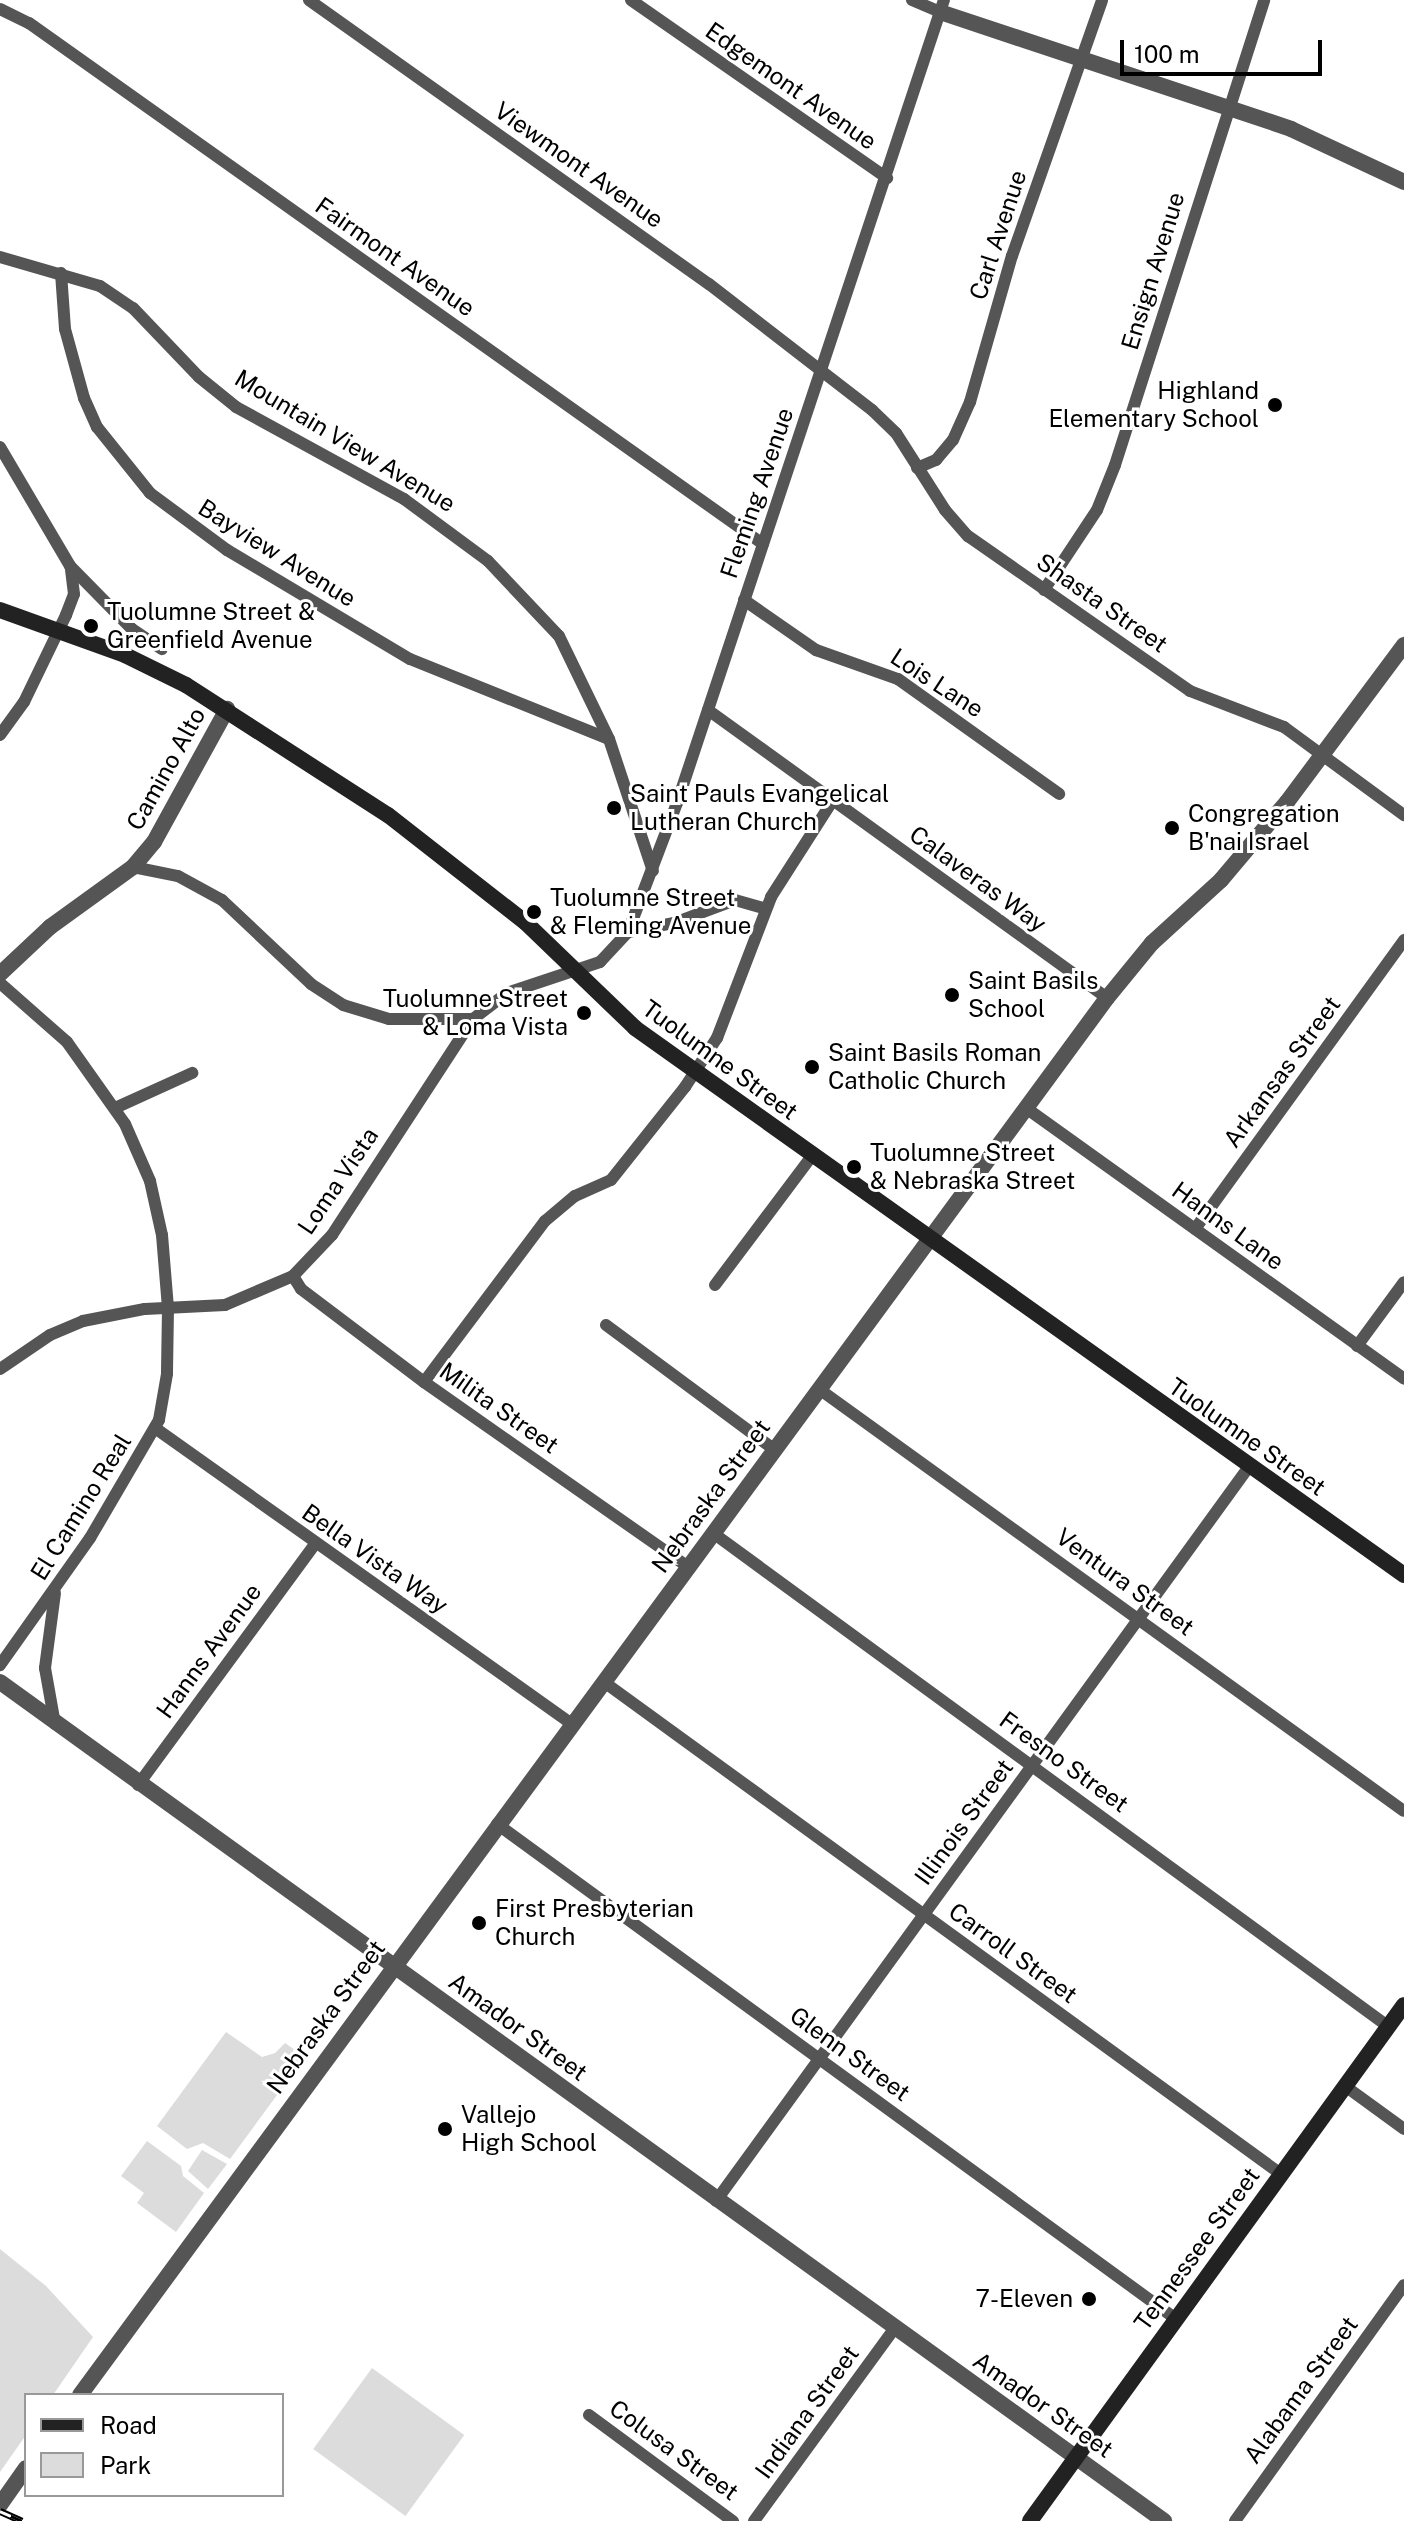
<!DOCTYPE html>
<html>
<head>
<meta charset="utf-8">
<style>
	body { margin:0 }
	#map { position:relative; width:1404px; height:2521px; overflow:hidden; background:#fff; font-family:"Public Sans",sans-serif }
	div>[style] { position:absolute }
	.green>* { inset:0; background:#dcdcdc; transform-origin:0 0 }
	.minor>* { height:12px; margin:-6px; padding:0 6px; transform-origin:6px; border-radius:6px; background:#555 }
	.tertiary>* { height:16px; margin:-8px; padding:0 8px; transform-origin:8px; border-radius:8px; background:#555 }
	.secondary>* { height:16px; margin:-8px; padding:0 8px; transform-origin:8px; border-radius:8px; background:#222 }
	.rail>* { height:7px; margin-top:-3.5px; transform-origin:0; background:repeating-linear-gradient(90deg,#fff 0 12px,#000 0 24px); box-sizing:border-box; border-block:2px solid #000 }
	.dots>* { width:22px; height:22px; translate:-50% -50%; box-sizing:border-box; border:4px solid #fff; border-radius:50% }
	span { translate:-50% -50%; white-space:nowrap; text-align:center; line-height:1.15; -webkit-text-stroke:6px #fff; paint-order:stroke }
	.street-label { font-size:24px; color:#000 }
	.poi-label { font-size:24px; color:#000 }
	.right { translate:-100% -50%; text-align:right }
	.left { translate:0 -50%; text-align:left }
	.legend { position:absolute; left:24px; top:2393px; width:260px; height:104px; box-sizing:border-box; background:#fff; border:2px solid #999; margin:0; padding:10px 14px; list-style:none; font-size:24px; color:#000 }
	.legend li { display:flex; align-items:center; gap:16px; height:40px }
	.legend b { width:40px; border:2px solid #999 }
	.scale { position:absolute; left:1120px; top:40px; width:202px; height:36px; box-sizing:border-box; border:4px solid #000; border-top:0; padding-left:10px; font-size:24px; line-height:28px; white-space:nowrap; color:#000; -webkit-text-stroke:6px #fff; paint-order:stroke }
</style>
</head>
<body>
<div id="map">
	<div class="green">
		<i style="clip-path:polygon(226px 2032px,262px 2057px,275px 2053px,285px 2043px,305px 2057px,230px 2159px,203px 2143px,187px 2149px,157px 2126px)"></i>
		<i style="clip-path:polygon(147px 2141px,181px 2166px,183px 2176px,204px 2193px,176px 2232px,137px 2203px,144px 2193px,121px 2176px)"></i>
		<i style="clip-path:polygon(202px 2150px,227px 2164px,208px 2189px,188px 2171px)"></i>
		<i style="clip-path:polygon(0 2249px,46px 2286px,93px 2337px,53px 2395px,26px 2395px,26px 2435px,0 2472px)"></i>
		<i style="left:372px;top:2368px;width:114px;height:100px;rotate:36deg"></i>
	</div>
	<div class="minor">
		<i style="left:309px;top:0;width:491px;rotate:35.4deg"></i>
		<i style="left:709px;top:284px;width:206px;rotate:37.7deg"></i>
		<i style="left:872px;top:410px;width:33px;rotate:44deg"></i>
		<i style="left:896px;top:433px;width:91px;rotate:57.5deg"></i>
		<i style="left:945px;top:510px;width:35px;rotate:49deg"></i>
		<i style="left:968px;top:536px;width:271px;rotate:34.9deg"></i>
		<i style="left:1190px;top:691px;width:101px;rotate:21deg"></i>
		<i style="left:1284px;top:727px;width:149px;rotate:36.3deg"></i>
		<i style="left:631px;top:0;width:312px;rotate:34.8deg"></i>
		<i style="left:912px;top:0;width:30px;rotate:23deg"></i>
		<i style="left:0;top:9px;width:32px;rotate:26deg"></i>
		<i style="left:29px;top:23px;width:900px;rotate:35.37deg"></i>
		<i style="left:0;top:257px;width:104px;rotate:16.2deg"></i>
		<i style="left:100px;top:286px;width:40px;rotate:34deg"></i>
		<i style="left:133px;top:308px;width:95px;rotate:46.3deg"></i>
		<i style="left:199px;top:377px;width:48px;rotate:39deg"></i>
		<i style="left:236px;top:407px;width:192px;rotate:28.7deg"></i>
		<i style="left:404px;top:499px;width:104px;rotate:36.4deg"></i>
		<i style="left:488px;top:561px;width:103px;rotate:46.6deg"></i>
		<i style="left:559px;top:636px;width:114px;rotate:64.1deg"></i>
		<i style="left:609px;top:739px;width:139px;rotate:71.6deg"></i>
		<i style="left:61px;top:273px;width:56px;rotate:85.9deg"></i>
		<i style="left:65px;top:329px;width:72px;rotate:74.6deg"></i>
		<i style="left:84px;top:398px;width:32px;rotate:66deg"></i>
		<i style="left:97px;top:427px;width:85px;rotate:51.2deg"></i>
		<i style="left:150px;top:493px;width:96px;rotate:36.5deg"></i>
		<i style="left:227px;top:550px;width:213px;rotate:30.8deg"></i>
		<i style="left:410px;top:659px;width:214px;rotate:21.9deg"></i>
		<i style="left:0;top:447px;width:138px;rotate:59.5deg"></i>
		<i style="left:70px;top:566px;width:88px;rotate:45.5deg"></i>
		<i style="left:132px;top:629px;width:36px;rotate:34deg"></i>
		<i style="left:917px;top:468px;width:21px;rotate:-23deg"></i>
		<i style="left:936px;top:460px;width:26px;rotate:-50deg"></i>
		<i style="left:953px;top:440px;width:42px;rotate:-65.9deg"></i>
		<i style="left:970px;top:402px;width:152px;rotate:-74deg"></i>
		<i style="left:1012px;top:256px;width:271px;rotate:-70.6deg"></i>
		<i style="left:1044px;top:590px;width:96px;rotate:-56.5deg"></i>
		<i style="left:1097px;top:510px;width:48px;rotate:-68.2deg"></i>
		<i style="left:1115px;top:465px;width:488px;rotate:-72.2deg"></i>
		<i style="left:744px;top:600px;width:88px;rotate:34.8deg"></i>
		<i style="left:816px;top:650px;width:87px;rotate:19.5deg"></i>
		<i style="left:898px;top:679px;width:198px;rotate:35.5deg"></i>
		<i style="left:708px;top:710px;width:492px;rotate:35.8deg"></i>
		<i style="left:0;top:735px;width:41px;rotate:-54deg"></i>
		<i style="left:24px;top:702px;width:97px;rotate:-64.2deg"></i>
		<i style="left:66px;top:615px;width:22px;rotate:-69deg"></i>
		<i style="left:74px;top:594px;width:24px;rotate:-97deg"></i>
		<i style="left:133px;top:867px;width:46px;rotate:11.3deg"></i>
		<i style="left:178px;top:876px;width:50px;rotate:28.6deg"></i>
		<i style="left:222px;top:900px;width:122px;rotate:43.3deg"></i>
		<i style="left:311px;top:984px;width:38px;rotate:33deg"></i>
		<i style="left:343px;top:1005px;width:48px;rotate:16.9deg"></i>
		<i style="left:389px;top:1019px;width:84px"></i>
		<i style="left:628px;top:932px;width:47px;rotate:-11.1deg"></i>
		<i style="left:674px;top:923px;width:65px;rotate:-20.7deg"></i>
		<i style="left:735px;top:900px;width:32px;rotate:16deg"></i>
		<i style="left:0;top:983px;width:89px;rotate:41.4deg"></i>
		<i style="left:67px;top:1042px;width:100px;rotate:54.7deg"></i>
		<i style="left:125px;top:1124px;width:62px;rotate:66.3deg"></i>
		<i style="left:150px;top:1181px;width:55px;rotate:77.5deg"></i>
		<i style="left:162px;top:1235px;width:73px;rotate:85.3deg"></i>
		<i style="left:168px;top:1308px;width:66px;rotate:90.9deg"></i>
		<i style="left:167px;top:1374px;width:47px;rotate:99.9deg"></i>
		<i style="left:159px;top:1420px;width:137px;rotate:120.3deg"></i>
		<i style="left:90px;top:1538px;width:156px;rotate:125.3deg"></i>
		<i style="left:115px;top:1108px;width:85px;rotate:-24.4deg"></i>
		<i style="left:1026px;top:1108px;width:465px;rotate:35.6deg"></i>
		<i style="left:1195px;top:1229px;width:357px;rotate:-54.1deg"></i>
		<i style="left:293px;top:1276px;width:15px;rotate:58deg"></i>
		<i style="left:301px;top:1289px;width:154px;rotate:37.1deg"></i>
		<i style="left:424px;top:1382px;width:322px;rotate:35deg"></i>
		<i style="left:715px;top:1285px;width:161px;rotate:-53.1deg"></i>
		<i style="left:606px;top:1325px;width:210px;rotate:36.5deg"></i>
		<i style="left:1357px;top:1346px;width:79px;rotate:-53.7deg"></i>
		<i style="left:0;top:1369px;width:60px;rotate:-34.2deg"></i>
		<i style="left:50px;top:1335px;width:36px;rotate:-23deg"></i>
		<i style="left:83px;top:1321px;width:63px;rotate:-11deg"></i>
		<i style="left:145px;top:1309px;width:80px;rotate:-2.9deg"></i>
		<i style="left:225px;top:1305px;width:74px;rotate:-23.1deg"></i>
		<i style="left:293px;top:1276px;width:57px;rotate:-46.4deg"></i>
		<i style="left:332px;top:1235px;width:258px;rotate:-56.9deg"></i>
		<i style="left:473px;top:1019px;width:43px;rotate:-37.4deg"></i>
		<i style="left:507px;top:993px;width:98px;rotate:-18.4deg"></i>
		<i style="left:600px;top:962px;width:41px;rotate:-47deg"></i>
		<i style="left:628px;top:932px;width:138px;rotate:-69.2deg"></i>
		<i style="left:677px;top:803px;width:846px;rotate:-71.61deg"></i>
		<i style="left:424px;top:1382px;width:201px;rotate:-53.1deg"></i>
		<i style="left:545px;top:1221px;width:39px;rotate:-40deg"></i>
		<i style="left:575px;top:1196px;width:39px;rotate:-24deg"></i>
		<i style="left:611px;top:1180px;width:119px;rotate:-51.5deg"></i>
		<i style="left:685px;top:1087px;width:59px;rotate:-56.9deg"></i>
		<i style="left:717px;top:1038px;width:151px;rotate:-69deg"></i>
		<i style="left:771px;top:897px;width:115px;rotate:-57.4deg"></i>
		<i style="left:819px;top:1389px;width:721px;rotate:35.81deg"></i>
		<i style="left:155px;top:1428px;width:511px;rotate:35.37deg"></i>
		<i style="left:713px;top:1533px;width:837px;rotate:36.16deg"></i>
		<i style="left:55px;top:1593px;width:76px;rotate:97.6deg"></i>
		<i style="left:45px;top:1668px;width:57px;rotate:79.9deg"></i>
		<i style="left:604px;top:1682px;width:837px;rotate:36.01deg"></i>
		<i style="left:138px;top:1785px;width:299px;rotate:-53.7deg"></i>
		<i style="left:497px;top:1824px;width:840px;rotate:36.09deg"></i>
		<i style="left:1345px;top:2086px;width:73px;rotate:36.1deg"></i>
		<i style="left:716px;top:2201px;width:906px;rotate:-54.03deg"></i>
		<i style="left:589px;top:2415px;width:179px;rotate:36.4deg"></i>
		<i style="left:754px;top:2521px;width:238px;rotate:-53.9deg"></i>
		<i style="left:1235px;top:2521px;width:290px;rotate:-54.4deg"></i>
	</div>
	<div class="tertiary">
		<i style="left:940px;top:12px;width:370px;rotate:18.4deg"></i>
		<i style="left:1291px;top:129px;width:125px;rotate:25.1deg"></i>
		<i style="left:0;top:974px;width:69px;rotate:-43.2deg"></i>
		<i style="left:50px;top:927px;width:102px;rotate:-35.9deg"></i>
		<i style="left:133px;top:867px;width:33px;rotate:-50deg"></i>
		<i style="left:154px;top:842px;width:152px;rotate:-61.2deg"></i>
		<i style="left:0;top:1682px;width:1435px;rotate:35.78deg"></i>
		<i style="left:80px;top:2395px;width:1734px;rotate:-53.68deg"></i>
		<i style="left:1107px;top:998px;width:71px;rotate:-50.7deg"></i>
		<i style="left:1152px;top:943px;width:93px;rotate:-42.4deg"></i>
		<i style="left:1221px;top:880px;width:102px;rotate:-49.8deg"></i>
		<i style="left:1287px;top:802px;width:196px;rotate:-53.3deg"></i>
		<i style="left:0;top:2505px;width:45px;rotate:-54.9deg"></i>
	</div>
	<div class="secondary">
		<i style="left:0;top:610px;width:133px;rotate:19.8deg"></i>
		<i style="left:125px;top:655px;width:68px;rotate:26.2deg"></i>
		<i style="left:186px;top:685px;width:240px;rotate:32.8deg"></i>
		<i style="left:388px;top:815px;width:174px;rotate:38deg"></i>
		<i style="left:525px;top:922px;width:153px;rotate:43.9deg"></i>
		<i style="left:635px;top:1028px;width:944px;rotate:35.42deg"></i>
		<i style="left:1030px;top:2521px;width:637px;rotate:-54.07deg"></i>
	</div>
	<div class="rail">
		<i style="left:0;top:2511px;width:24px;rotate:24deg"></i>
	</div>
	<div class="dots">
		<i style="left:1275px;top:405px;background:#000"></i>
		<i style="left:91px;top:626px;background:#000"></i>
		<i style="left:614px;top:808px;background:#000"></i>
		<i style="left:1172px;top:828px;background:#000"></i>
		<i style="left:534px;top:912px;background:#000"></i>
		<i style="left:952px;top:995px;background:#000"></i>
		<i style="left:584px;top:1013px;background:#000"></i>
		<i style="left:812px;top:1067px;background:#000"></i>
		<i style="left:854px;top:1167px;background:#000"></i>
		<i style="left:479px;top:1923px;background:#000"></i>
		<i style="left:445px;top:2129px;background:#000"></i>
		<i style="left:1089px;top:2299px;background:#000"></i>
	</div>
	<div class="street-label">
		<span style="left:791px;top:86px;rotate:35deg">Edgemont Avenue</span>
		<span style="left:579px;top:165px;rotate:35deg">Viewmont Avenue</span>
		<span style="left:998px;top:235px;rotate:-72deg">Carl Avenue</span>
		<span style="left:395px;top:257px;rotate:35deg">Fairmont Avenue</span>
		<span style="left:1153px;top:271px;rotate:-73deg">Ensign Avenue</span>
		<span style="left:345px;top:441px;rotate:31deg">Mountain View Avenue</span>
		<span style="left:757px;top:493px;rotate:-71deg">Fleming Avenue</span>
		<span style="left:277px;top:553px;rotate:32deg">Bayview Avenue</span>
		<span style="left:1102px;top:603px;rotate:35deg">Shasta Street</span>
		<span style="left:937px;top:683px;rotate:33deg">Lois Lane</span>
		<span style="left:166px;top:769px;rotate:-61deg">Camino Alto</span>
		<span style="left:978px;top:879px;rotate:36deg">Calaveras Way</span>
		<span style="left:720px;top:1060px;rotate:36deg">Tuolumne Street</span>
		<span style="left:1282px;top:1072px;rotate:-54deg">Arkansas Street</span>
		<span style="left:338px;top:1181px;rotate:-56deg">Loma Vista</span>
		<span style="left:1228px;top:1226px;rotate:36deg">Hanns Lane</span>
		<span style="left:499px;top:1408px;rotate:35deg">Milita Street</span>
		<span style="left:1247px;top:1437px;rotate:35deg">Tuolumne Street</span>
		<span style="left:711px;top:1496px;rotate:-54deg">Nebraska Street</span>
		<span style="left:81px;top:1507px;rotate:-58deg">El Camino Real</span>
		<span style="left:375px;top:1559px;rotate:35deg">Bella Vista Way</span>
		<span style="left:1125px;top:1582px;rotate:36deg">Ventura Street</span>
		<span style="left:209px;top:1651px;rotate:-54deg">Hanns Avenue</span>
		<span style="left:1064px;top:1762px;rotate:36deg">Fresno Street</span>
		<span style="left:964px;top:1822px;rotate:-54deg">Illinois Street</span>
		<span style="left:1013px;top:1953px;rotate:36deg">Carroll Street</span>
		<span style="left:326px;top:2017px;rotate:-54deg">Nebraska Street</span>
		<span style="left:518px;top:2027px;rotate:36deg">Amador Street</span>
		<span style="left:850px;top:2054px;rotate:36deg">Glenn Street</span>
		<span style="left:1197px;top:2249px;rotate:-54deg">Tennessee Street</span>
		<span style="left:1301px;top:2390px;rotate:-54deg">Alabama Street</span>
		<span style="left:1043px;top:2405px;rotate:35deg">Amador Street</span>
		<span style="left:807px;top:2412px;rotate:-54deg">Indiana Street</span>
		<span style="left:674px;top:2450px;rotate:36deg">Colusa Street</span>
	</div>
	<div class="poi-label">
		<span class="right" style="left:1259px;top:405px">Highland<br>Elementary School</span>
		<span class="left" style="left:107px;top:626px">Tuolumne Street &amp;<br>Greenfield Avenue</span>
		<span class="left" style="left:630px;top:808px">Saint Pauls Evangelical<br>Lutheran Church</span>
		<span class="left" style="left:1188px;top:828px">Congregation<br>B'nai Israel</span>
		<span class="left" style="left:550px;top:912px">Tuolumne Street<br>&amp; Fleming Avenue</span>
		<span class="left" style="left:968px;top:995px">Saint Basils<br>School</span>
		<span class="right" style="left:568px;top:1013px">Tuolumne Street<br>&amp; Loma Vista</span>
		<span class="left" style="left:828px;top:1067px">Saint Basils Roman<br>Catholic Church</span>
		<span class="left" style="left:870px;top:1167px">Tuolumne Street<br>&amp; Nebraska Street</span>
		<span class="left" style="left:495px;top:1923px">First Presbyterian<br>Church</span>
		<span class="left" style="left:461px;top:2129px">Vallejo<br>High School</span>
		<span class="right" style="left:1073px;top:2299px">7-Eleven</span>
	</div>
	<ul class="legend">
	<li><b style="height:10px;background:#222"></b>Road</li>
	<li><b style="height:22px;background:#dcdcdc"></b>Park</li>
	</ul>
	<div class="scale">100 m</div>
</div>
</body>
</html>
